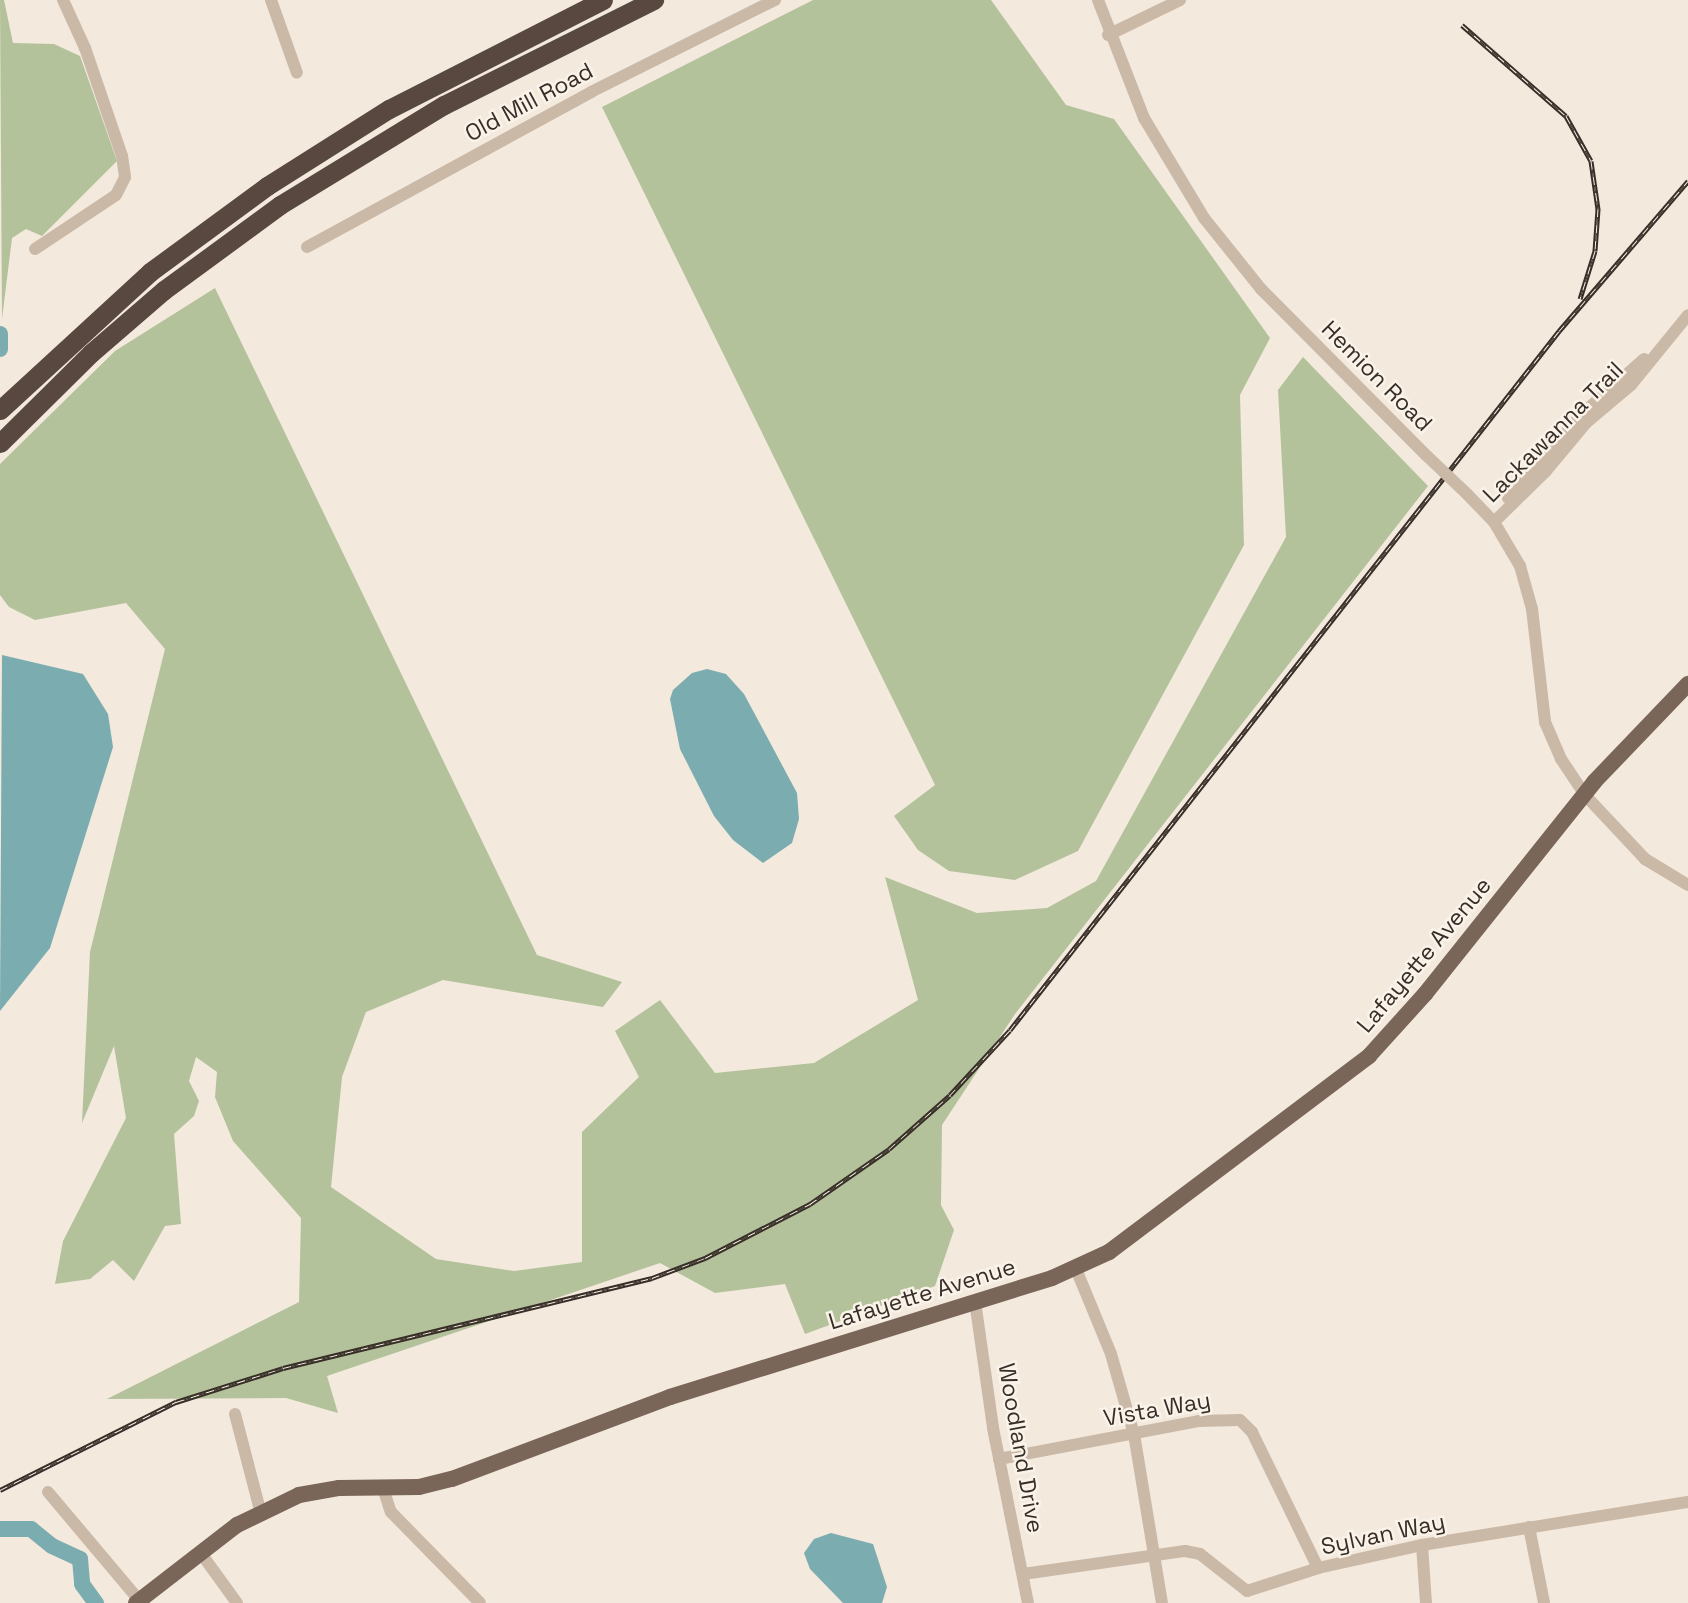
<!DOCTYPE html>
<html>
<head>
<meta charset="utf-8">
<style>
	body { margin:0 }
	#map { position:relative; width:1688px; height:1603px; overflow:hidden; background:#f3e9dd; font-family:"Space Grotesk",sans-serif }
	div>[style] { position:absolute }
	.green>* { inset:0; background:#b4c29c }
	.water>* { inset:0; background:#7bacb0 }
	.river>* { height:16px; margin:-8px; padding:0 8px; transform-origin:8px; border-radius:8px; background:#7bacb0 }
	.minor>* { height:12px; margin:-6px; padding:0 6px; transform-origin:6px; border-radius:6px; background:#cbb9a8 }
	.major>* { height:16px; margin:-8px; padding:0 8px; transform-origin:8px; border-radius:8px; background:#7a6559 }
	.highway>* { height:19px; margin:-9.5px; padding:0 9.5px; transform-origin:9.5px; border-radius:9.5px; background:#59483f }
	.rail>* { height:5px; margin-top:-2.5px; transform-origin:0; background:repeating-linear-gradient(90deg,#faf3e9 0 8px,#382e28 0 16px); box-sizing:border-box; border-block:2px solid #382e28 }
	.minor-bridge>* { height:12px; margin:-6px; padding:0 6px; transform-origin:6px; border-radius:6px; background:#cbb9a8 }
	span { translate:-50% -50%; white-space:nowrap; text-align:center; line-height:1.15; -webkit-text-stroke:5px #faf3e9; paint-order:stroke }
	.street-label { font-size:23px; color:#382e28 }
</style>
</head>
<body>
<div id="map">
	<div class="green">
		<i style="clip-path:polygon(0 0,4px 0,13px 43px,54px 44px,80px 56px,117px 161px,42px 236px,26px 229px,12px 238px,2px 319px)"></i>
		<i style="clip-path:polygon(813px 0,991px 0,1066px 105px,1114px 119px,1270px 338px,1240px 395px,1244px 545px,1078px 851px,1015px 880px,949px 871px,918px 850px,894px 816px,935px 785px,602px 107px)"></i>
		<i style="clip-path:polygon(215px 288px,537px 955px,622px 982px,603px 1007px,443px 980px,366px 1012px,342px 1077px,331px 1187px,436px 1259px,514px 1271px,582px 1262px,582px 1132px,639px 1077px,615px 1031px,660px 1000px,715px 1073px,814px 1063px,918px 1000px,885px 877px,977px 913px,1047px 908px,1096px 881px,1286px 537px,1278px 390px,1303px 357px,1428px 486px,1015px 1014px,942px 1125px,941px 1205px,954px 1230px,935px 1286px,805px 1334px,785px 1284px,715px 1293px,660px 1263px,327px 1376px,338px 1413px,286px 1398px,107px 1399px,299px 1302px,301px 1218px,233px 1141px,215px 1097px,217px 1072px,196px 1057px,189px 1081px,199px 1101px,194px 1116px,174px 1134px,181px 1224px,165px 1226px,134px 1281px,113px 1260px,90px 1279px,55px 1284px,63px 1241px,126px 1118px,114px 1046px,82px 1123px,90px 952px,165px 649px,126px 603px,35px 620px,9px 607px,0 595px,0 464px,115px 351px)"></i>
	</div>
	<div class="water">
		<i style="clip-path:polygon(2px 655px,83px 674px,108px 714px,113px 747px,50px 948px,0 1011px)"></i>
		<i style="clip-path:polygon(707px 669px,726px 674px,744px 694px,797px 793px,799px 819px,792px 843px,763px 863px,733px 840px,714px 816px,680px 749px,670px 699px,673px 690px,692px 673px)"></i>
		<i style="clip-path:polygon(831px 1533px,873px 1544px,887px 1587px,882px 1603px,843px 1603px,810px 1569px,804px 1553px,814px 1539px)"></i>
	</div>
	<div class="river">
		<i style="left:0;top:334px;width:15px;rotate:90deg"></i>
		<i style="left:0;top:1529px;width:31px"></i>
		<i style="left:31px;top:1529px;width:27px;rotate:39deg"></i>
		<i style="left:52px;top:1546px;width:31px;rotate:25deg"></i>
		<i style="left:80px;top:1559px;width:25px;rotate:85deg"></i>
		<i style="left:82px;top:1584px;width:24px;rotate:54deg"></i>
	</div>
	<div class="minor">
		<i style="left:271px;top:0;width:77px;rotate:70.4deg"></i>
		<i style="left:1098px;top:0;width:127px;rotate:68.7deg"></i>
		<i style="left:1144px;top:118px;width:117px;rotate:59deg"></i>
		<i style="left:1204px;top:218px;width:91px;rotate:51.2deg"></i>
		<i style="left:1261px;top:289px;width:235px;rotate:45.2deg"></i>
		<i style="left:1108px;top:35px;width:80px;rotate:-25.9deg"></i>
		<i style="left:307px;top:247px;width:324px;rotate:-28.6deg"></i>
		<i style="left:591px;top:92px;width:206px;rotate:-26.6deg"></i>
		<i style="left:35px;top:249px;width:97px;rotate:-33.7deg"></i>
		<i style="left:116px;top:195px;width:20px;rotate:-63deg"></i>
		<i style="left:125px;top:177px;width:21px;rotate:-98deg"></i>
		<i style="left:122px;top:156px;width:114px;rotate:-108.9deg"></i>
		<i style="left:85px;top:48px;width:53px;rotate:-114.6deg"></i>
		<i style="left:1467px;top:494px;width:39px;rotate:46deg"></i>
		<i style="left:1494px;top:522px;width:51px;rotate:59.4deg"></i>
		<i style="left:1520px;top:566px;width:45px;rotate:74.4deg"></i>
		<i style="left:1532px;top:609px;width:114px;rotate:83.4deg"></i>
		<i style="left:1545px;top:722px;width:40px;rotate:66.6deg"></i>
		<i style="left:1561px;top:759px;width:43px;rotate:56.3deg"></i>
		<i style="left:1585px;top:795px;width:88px;rotate:46.8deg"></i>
		<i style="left:1645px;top:859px;width:50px;rotate:31.2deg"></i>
		<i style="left:1508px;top:498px;width:112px;rotate:-48.6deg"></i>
		<i style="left:1582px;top:414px;width:83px;rotate:-41.6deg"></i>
		<i style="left:1494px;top:522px;width:73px;rotate:-44.4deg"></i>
		<i style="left:1546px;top:471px;width:62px;rotate:-50.2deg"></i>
		<i style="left:1586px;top:423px;width:59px;rotate:-40.2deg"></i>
		<i style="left:1631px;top:385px;width:90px;rotate:-50.8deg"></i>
		<i style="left:1076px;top:1269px;width:92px;rotate:67.6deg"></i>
		<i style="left:1111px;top:1354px;width:83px;rotate:74deg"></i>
		<i style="left:1134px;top:1434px;width:171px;rotate:80.6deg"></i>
		<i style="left:975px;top:1301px;width:128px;rotate:81.9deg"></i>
		<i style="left:993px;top:1428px;width:178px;rotate:78.7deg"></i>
		<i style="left:235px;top:1414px;width:99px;rotate:75.4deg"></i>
		<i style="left:999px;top:1459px;width:204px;rotate:-10.8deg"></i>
		<i style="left:1199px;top:1421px;width:41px;rotate:-1.4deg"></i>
		<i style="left:1240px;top:1420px;width:17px;rotate:45deg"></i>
		<i style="left:1252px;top:1432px;width:151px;rotate:64.1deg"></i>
		<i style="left:383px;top:1488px;width:25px;rotate:72deg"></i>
		<i style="left:391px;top:1512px;width:127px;rotate:45.6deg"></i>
		<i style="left:48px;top:1492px;width:141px;rotate:49.9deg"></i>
		<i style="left:1529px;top:1527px;width:77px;rotate:78.8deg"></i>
		<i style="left:1422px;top:1545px;width:58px;rotate:86.1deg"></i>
		<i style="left:200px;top:1552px;width:63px;rotate:54deg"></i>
		<i style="left:1023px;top:1574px;width:164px;rotate:-8.1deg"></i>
		<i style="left:1185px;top:1551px;width:15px;rotate:11deg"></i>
		<i style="left:1200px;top:1554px;width:60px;rotate:38.2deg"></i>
		<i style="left:1247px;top:1591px;width:75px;rotate:-17.9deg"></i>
		<i style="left:1318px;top:1568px;width:107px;rotate:-12.5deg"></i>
		<i style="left:1422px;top:1545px;width:269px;rotate:-9.2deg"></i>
	</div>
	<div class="major">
		<i style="left:136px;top:1603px;width:128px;rotate:-37.7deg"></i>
		<i style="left:237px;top:1525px;width:69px;rotate:-25.8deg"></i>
		<i style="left:299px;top:1495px;width:41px;rotate:-9.9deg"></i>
		<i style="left:339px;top:1488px;width:80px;rotate:-0.7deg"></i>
		<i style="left:419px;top:1487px;width:34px;rotate:-14deg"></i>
		<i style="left:452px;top:1479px;width:233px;rotate:-20.6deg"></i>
		<i style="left:670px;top:1397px;width:400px;rotate:-17.3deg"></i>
		<i style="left:1052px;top:1278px;width:63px;rotate:-24.5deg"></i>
		<i style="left:1109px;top:1252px;width:326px;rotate:-37deg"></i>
		<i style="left:1369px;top:1056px;width:84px;rotate:-47.9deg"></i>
		<i style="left:1425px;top:994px;width:271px;rotate:-51.4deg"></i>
		<i style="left:1594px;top:782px;width:136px;rotate:-46.2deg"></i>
	</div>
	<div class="highway">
		<i style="left:0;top:410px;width:204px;rotate:-42.6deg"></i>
		<i style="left:150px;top:272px;width:145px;rotate:-36.3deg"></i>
		<i style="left:267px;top:186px;width:144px;rotate:-32.3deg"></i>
		<i style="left:389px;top:109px;width:240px;rotate:-27deg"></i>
		<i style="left:0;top:443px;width:128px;rotate:-44.7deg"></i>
		<i style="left:91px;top:353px;width:96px;rotate:-40.8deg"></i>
		<i style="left:164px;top:290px;width:144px;rotate:-36.2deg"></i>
		<i style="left:280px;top:205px;width:192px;rotate:-31.4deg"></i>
		<i style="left:444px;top:105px;width:235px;rotate:-26.6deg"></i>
	</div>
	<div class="rail">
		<i style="left:1462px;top:25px;width:138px;rotate:41.2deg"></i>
		<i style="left:1566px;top:116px;width:51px;rotate:60.9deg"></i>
		<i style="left:1591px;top:161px;width:49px;rotate:81.7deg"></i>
		<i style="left:1598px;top:209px;width:42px;rotate:94.1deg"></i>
		<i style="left:1595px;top:251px;width:50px;rotate:107.4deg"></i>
		<i style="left:0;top:1490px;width:197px;rotate:-26.6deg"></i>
		<i style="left:176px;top:1402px;width:112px;rotate:-17.6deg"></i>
		<i style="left:283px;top:1368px;width:380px;rotate:-13.7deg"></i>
		<i style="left:652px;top:1278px;width:57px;rotate:-20.7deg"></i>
		<i style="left:705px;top:1258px;width:118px;rotate:-27.2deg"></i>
		<i style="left:810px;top:1204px;width:96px;rotate:-34.8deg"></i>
		<i style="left:889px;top:1149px;width:81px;rotate:-41.5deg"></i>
		<i style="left:950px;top:1095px;width:88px;rotate:-47.3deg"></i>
		<i style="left:1010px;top:1030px;width:889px;rotate:-51.85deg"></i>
		<i style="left:1559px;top:331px;width:198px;rotate:-49.3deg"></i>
	</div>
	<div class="minor-bridge">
		<i style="left:1427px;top:456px;width:55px;rotate:43.5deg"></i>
	</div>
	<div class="street-label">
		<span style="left:529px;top:102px;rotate:-28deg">Old Mill Road</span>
		<span style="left:1377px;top:376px;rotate:45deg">Hemion Road</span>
		<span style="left:1553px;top:432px;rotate:-45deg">Lackawanna Trail</span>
		<span style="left:1424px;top:955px;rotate:-50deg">Lafayette Avenue</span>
		<span style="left:922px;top:1294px;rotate:-17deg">Lafayette Avenue</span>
		<span style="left:1157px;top:1409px;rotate:-10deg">Vista Way</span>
		<span style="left:1021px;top:1448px;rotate:80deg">Woodland Drive</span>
		<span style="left:1383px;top:1534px;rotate:-12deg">Sylvan Way</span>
	</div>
</div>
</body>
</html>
